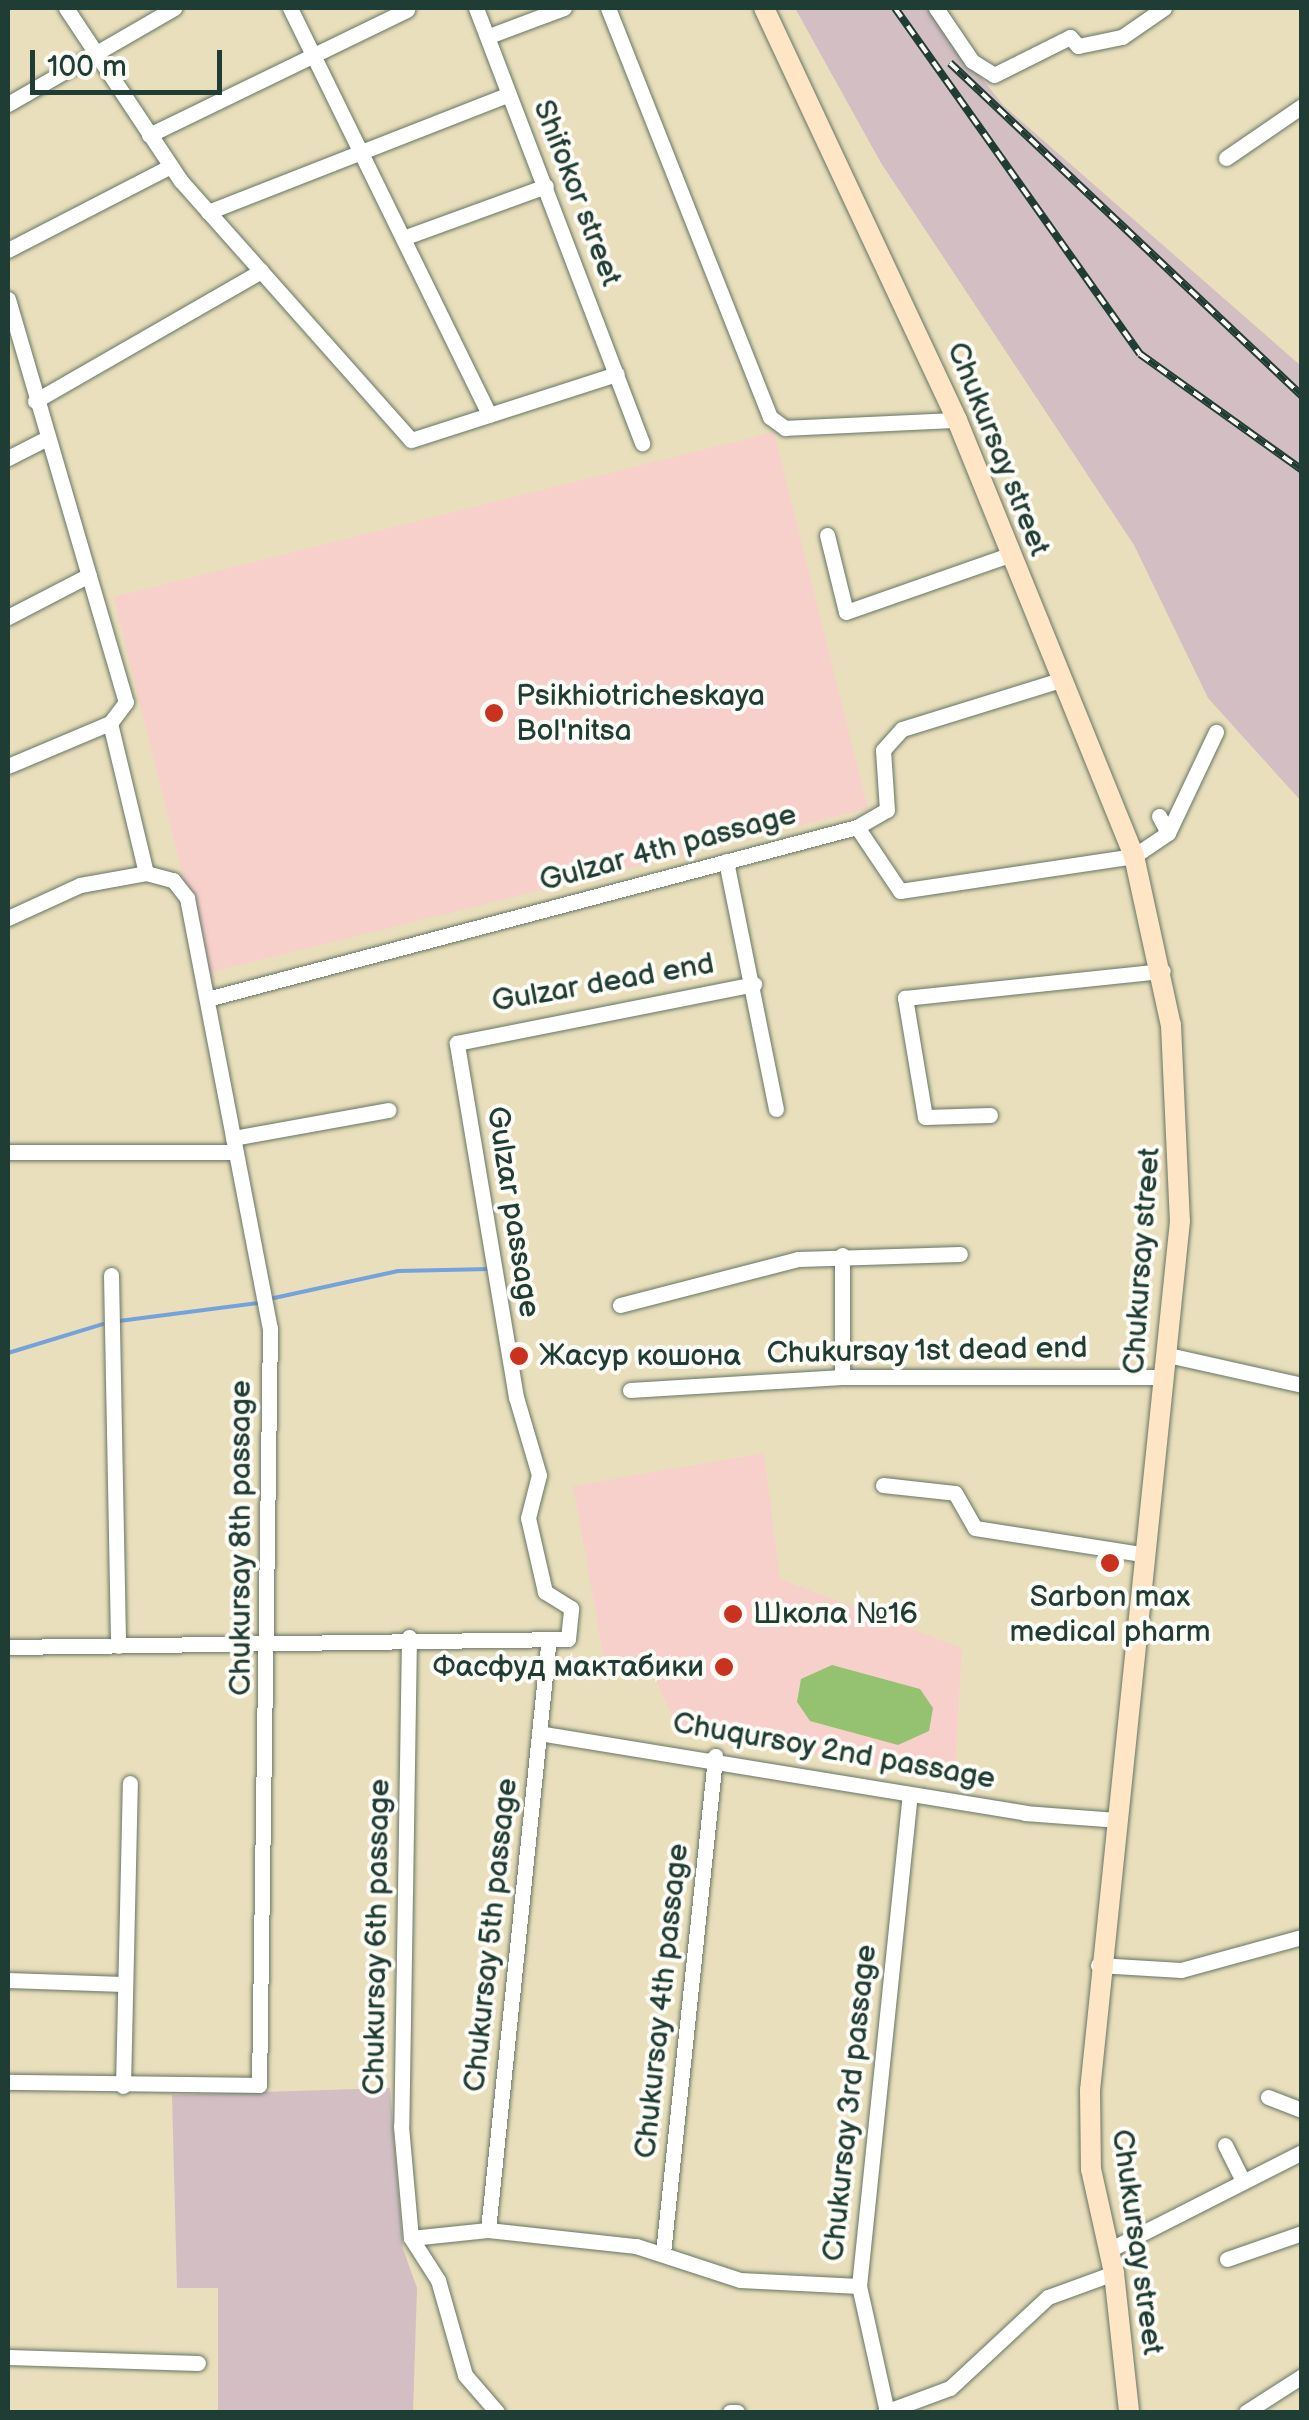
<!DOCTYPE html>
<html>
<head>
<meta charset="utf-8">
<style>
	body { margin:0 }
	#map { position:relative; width:1309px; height:2420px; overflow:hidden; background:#eadfbc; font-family:"Balsamiq Sans",sans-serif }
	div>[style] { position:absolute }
	.built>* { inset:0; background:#f7d0cc; transform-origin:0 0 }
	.industrial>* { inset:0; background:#d2bec3 }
	.green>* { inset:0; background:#94c271 }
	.stream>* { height:4px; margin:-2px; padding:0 2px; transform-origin:2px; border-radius:2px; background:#74a2dd }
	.roads { filter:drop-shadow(0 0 2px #667664) drop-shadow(0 0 2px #667664) }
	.street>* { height:15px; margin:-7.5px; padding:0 7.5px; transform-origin:7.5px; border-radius:7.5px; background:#fff }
	.secondary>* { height:20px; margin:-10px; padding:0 10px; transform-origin:10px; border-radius:10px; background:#fde5c5 }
	.rail>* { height:8px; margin-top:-4px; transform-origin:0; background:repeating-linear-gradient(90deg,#fdfcf7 0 11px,#1f3d34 0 22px); box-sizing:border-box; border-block:2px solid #1f3d34 }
	.dots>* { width:28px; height:28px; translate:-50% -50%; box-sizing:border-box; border:5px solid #fdfcf7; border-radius:50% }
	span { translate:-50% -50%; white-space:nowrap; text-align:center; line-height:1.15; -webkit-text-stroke:8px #fdfcf7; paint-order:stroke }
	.street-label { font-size:30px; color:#1f3d34 }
	.poi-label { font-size:30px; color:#1f3d34 }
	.left { translate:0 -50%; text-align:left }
	.right { translate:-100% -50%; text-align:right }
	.frame { position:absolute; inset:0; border:10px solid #1f3d34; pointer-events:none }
	.scale { position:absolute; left:30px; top:50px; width:192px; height:45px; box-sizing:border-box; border:5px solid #1f3d34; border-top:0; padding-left:12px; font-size:30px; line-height:35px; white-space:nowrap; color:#1f3d34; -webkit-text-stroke:8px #fdfcf7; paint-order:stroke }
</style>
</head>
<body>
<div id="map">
	<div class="built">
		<i style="left:774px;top:432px;width:388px;height:681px;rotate:76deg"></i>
		<i style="clip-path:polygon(764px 1453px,780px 1579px,962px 1648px,954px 1784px,677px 1727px,653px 1673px,605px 1665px,573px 1486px)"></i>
	</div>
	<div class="industrial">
		<i style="clip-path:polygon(795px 8px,926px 8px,1003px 105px,1301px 366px,1301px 801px,1208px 698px,1134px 545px,881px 163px)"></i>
		<i style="clip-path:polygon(390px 2088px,403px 2249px,417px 2288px,413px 2412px,218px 2412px,218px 2288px,177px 2288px,172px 2095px)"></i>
	</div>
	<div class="green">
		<i style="clip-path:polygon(832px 1665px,920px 1689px,933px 1708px,929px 1731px,898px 1745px,810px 1721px,797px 1702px,801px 1679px)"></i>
	</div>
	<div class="stream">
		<i style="left:274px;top:1298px;width:127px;rotate:-12.3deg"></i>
		<i style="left:398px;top:1271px;width:92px;rotate:-1.2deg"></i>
		<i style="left:119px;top:1321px;width:140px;rotate:-7.4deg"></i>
		<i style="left:8px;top:1353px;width:99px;rotate:-17deg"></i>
	</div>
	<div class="roads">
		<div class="street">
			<i style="left:66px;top:8px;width:208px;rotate:56.4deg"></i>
			<i style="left:181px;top:181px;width:346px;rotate:48.4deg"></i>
			<i style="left:411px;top:440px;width:216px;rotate:-17.8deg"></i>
			<i style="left:290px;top:8px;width:453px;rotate:63.9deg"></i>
			<i style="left:476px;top:8px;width:466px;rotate:69.1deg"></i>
			<i style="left:608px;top:8px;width:440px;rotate:68.4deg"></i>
			<i style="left:770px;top:417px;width:19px;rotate:36deg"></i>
			<i style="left:785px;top:428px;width:172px;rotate:-2.7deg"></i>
			<i style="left:936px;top:8px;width:64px;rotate:55.8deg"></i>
			<i style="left:972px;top:61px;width:26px;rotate:32deg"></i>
			<i style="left:994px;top:75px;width:85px;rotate:-26.6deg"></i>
			<i style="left:1070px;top:37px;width:12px;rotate:48deg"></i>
			<i style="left:1078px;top:46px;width:45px;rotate:-11.6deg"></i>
			<i style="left:1122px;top:37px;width:51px;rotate:-34.6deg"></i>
			<i style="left:489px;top:36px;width:80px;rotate:-20.5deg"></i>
			<i style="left:8px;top:104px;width:192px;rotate:-30deg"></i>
			<i style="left:149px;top:135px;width:287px;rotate:-25.9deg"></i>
			<i style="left:1226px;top:158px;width:92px;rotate:-34.4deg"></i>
			<i style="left:208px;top:212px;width:323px;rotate:-21.4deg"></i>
			<i style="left:403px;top:238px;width:152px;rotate:-20deg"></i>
			<i style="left:8px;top:250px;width:183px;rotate:-27.3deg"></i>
			<i style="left:8px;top:299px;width:420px;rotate:73.7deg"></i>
			<i style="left:126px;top:702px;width:26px;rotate:127deg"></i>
			<i style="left:110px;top:723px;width:154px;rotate:76.5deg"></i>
			<i style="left:146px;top:873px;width:28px;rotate:15deg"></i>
			<i style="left:173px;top:880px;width:23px;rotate:52deg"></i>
			<i style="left:187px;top:898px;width:438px;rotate:79.1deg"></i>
			<i style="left:270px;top:1328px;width:757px;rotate:90.83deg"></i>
			<i style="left:259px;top:2085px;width:251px;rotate:-179.3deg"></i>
			<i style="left:35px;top:401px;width:261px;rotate:-29.9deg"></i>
			<i style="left:8px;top:458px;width:38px;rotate:-27deg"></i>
			<i style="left:827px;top:535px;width:79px;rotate:76.1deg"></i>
			<i style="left:846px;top:612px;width:173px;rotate:-19.3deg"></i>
			<i style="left:8px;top:617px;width:91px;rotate:-27.4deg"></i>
			<i style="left:8px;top:766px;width:111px;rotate:-22.9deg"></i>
			<i style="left:1159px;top:816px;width:19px;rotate:62deg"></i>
			<i style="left:1168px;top:833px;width:112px;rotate:-64.6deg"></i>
			<i style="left:857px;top:827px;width:77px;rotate:56.1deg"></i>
			<i style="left:900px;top:891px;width:237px;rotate:-8.5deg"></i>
			<i style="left:1134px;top:856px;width:41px;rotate:-34.1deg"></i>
			<i style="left:726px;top:861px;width:253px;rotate:78.6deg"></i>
			<i style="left:8px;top:918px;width:79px;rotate:-24.6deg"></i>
			<i style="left:80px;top:885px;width:67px;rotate:-10.3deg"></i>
			<i style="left:211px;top:998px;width:668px;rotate:-14.83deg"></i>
			<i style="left:857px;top:827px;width:34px;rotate:-30deg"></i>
			<i style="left:887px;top:810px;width:60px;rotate:-93.8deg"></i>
			<i style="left:883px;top:750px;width:28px;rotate:-48deg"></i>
			<i style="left:902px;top:729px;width:165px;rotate:-17.2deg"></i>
			<i style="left:990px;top:1115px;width:65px;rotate:178.2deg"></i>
			<i style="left:925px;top:1117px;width:121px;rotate:-99.5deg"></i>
			<i style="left:905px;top:998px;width:259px;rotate:-6deg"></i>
			<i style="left:233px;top:1138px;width:158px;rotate:-10.2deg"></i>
			<i style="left:8px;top:1152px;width:227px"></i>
			<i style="left:842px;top:1255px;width:122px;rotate:90deg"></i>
			<i style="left:111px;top:1275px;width:371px;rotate:88.9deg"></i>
			<i style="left:620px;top:1305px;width:184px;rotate:-14.5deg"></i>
			<i style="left:798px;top:1259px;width:162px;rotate:-1.8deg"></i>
			<i style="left:1168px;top:1355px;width:137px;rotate:12.6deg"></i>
			<i style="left:630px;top:1390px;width:212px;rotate:-3.5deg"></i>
			<i style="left:842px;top:1377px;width:323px"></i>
			<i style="left:883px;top:1485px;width:72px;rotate:6.3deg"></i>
			<i style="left:955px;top:1493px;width:40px;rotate:60.3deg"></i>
			<i style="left:975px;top:1528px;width:174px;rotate:8.9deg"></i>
			<i style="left:409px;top:1637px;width:489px;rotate:90.9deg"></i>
			<i style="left:401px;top:2126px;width:112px;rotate:84.9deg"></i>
			<i style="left:411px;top:2238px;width:50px;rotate:57.3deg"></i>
			<i style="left:438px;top:2280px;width:99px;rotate:74.1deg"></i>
			<i style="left:465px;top:2375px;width:49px;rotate:49.1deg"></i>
			<i style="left:8px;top:1647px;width:560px;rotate:-0.82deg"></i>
			<i style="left:568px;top:1639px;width:31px;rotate:-84deg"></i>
			<i style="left:571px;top:1608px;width:31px;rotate:-148deg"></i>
			<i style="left:545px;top:1592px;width:76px;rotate:-102.9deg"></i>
			<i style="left:528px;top:1518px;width:44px;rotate:-75.7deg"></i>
			<i style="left:539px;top:1475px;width:81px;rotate:-106.4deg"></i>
			<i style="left:516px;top:1397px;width:359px;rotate:-99.5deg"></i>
			<i style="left:457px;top:1043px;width:303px;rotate:-11.2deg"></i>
			<i style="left:539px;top:1733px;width:493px;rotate:9.3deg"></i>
			<i style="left:1025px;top:1813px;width:94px;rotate:4.3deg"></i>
			<i style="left:1098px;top:1965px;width:83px;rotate:3.4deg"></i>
			<i style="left:1181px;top:1970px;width:125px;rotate:-15.3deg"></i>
			<i style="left:8px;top:1980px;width:115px;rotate:2deg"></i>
			<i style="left:123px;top:2086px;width:303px;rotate:-88.7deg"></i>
			<i style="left:1268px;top:2097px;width:36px;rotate:21deg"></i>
			<i style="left:1225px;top:2145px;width:40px;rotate:63.4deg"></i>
			<i style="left:488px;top:2230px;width:587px;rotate:-84.13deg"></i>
			<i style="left:411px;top:2238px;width:77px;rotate:-5.9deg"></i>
			<i style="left:488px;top:2230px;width:149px;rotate:6.2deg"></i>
			<i style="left:636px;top:2246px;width:109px;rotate:18.1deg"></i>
			<i style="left:740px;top:2280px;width:119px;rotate:2.9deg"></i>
			<i style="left:1109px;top:2250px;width:216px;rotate:-26.9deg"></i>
			<i style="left:663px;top:2253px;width:500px;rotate:-84deg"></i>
			<i style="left:1227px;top:2259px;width:79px;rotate:-19.1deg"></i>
			<i style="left:8px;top:2357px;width:190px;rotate:1.8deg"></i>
			<i style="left:730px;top:2412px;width:7px"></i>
			<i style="left:885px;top:2412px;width:69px;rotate:-20.3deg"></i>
			<i style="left:950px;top:2388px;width:134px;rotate:-42.9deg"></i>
			<i style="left:1048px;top:2297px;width:70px;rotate:-20deg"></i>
			<i style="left:887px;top:2412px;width:129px;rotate:-102.5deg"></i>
			<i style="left:859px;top:2286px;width:494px;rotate:-84.1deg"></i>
			<i style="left:1246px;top:2412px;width:67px;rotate:-32.7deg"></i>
		</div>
		<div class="secondary">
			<i style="left:764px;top:8px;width:455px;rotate:64.9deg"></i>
			<i style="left:957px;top:420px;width:471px;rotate:67.9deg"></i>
			<i style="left:1134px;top:856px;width:173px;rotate:77.7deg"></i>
			<i style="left:1171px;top:1025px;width:196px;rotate:87.4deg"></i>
			<i style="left:1180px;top:1221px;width:874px;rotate:95.91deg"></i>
			<i style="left:1090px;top:2090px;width:79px;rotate:89.3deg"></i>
			<i style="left:1091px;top:2169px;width:107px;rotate:77.5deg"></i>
			<i style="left:1114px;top:2273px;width:140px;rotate:83.8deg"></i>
		</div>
	</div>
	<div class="rail">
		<i style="left:895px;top:8px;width:424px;rotate:54.7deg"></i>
		<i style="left:1140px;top:354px;width:199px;rotate:35.6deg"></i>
		<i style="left:950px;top:63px;width:485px;rotate:43.4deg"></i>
	</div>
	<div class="dots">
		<i style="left:494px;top:713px;background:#c8321e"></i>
		<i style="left:519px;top:1356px;background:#c8321e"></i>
		<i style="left:1110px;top:1563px;background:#c8321e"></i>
		<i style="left:733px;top:1614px;background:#c8321e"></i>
		<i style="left:724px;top:1667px;background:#c8321e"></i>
	</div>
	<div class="street-label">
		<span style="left:577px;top:193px;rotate:69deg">Shifokor street</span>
		<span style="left:998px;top:449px;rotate:68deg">Chukursay street</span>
		<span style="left:668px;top:848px;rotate:-15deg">Gulzar 4th passage</span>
		<span style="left:603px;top:983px;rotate:-10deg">Gulzar dead end</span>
		<span style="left:513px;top:1212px;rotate:81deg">Gulzаr passage</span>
		<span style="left:1142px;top:1261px;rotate:-86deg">Chukursay street</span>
		<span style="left:927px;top:1351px;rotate:-1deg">Chukursay 1st dead end</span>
		<span style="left:241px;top:1538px;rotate:-90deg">Chukursay 8th passage</span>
		<span style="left:834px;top:1751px;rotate:10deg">Chuqursoy 2nd passage</span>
		<span style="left:491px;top:1935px;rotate:-84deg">Chukursay 5th passage</span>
		<span style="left:377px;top:1937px;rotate:-89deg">Chukursay 6th passage</span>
		<span style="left:662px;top:2001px;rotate:-84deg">Chukursay 4th passage</span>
		<span style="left:850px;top:2103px;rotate:-84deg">Chukursay 3rd passage</span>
		<span style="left:1137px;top:2242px;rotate:82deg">Chukursay street</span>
	</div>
	<div class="poi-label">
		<span class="left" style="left:516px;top:713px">Psikhiotricheskaya<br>Bol'nitsa</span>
		<span class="left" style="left:539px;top:1356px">Жасур кошона</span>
		<span style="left:1110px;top:1614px">Sarbon max<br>medical pharm</span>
		<span class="left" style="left:753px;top:1614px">Школа №16</span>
		<span class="right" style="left:704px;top:1667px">Фасфуд мактабики</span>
	</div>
	<div class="frame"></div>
	<div class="scale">100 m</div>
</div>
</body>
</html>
